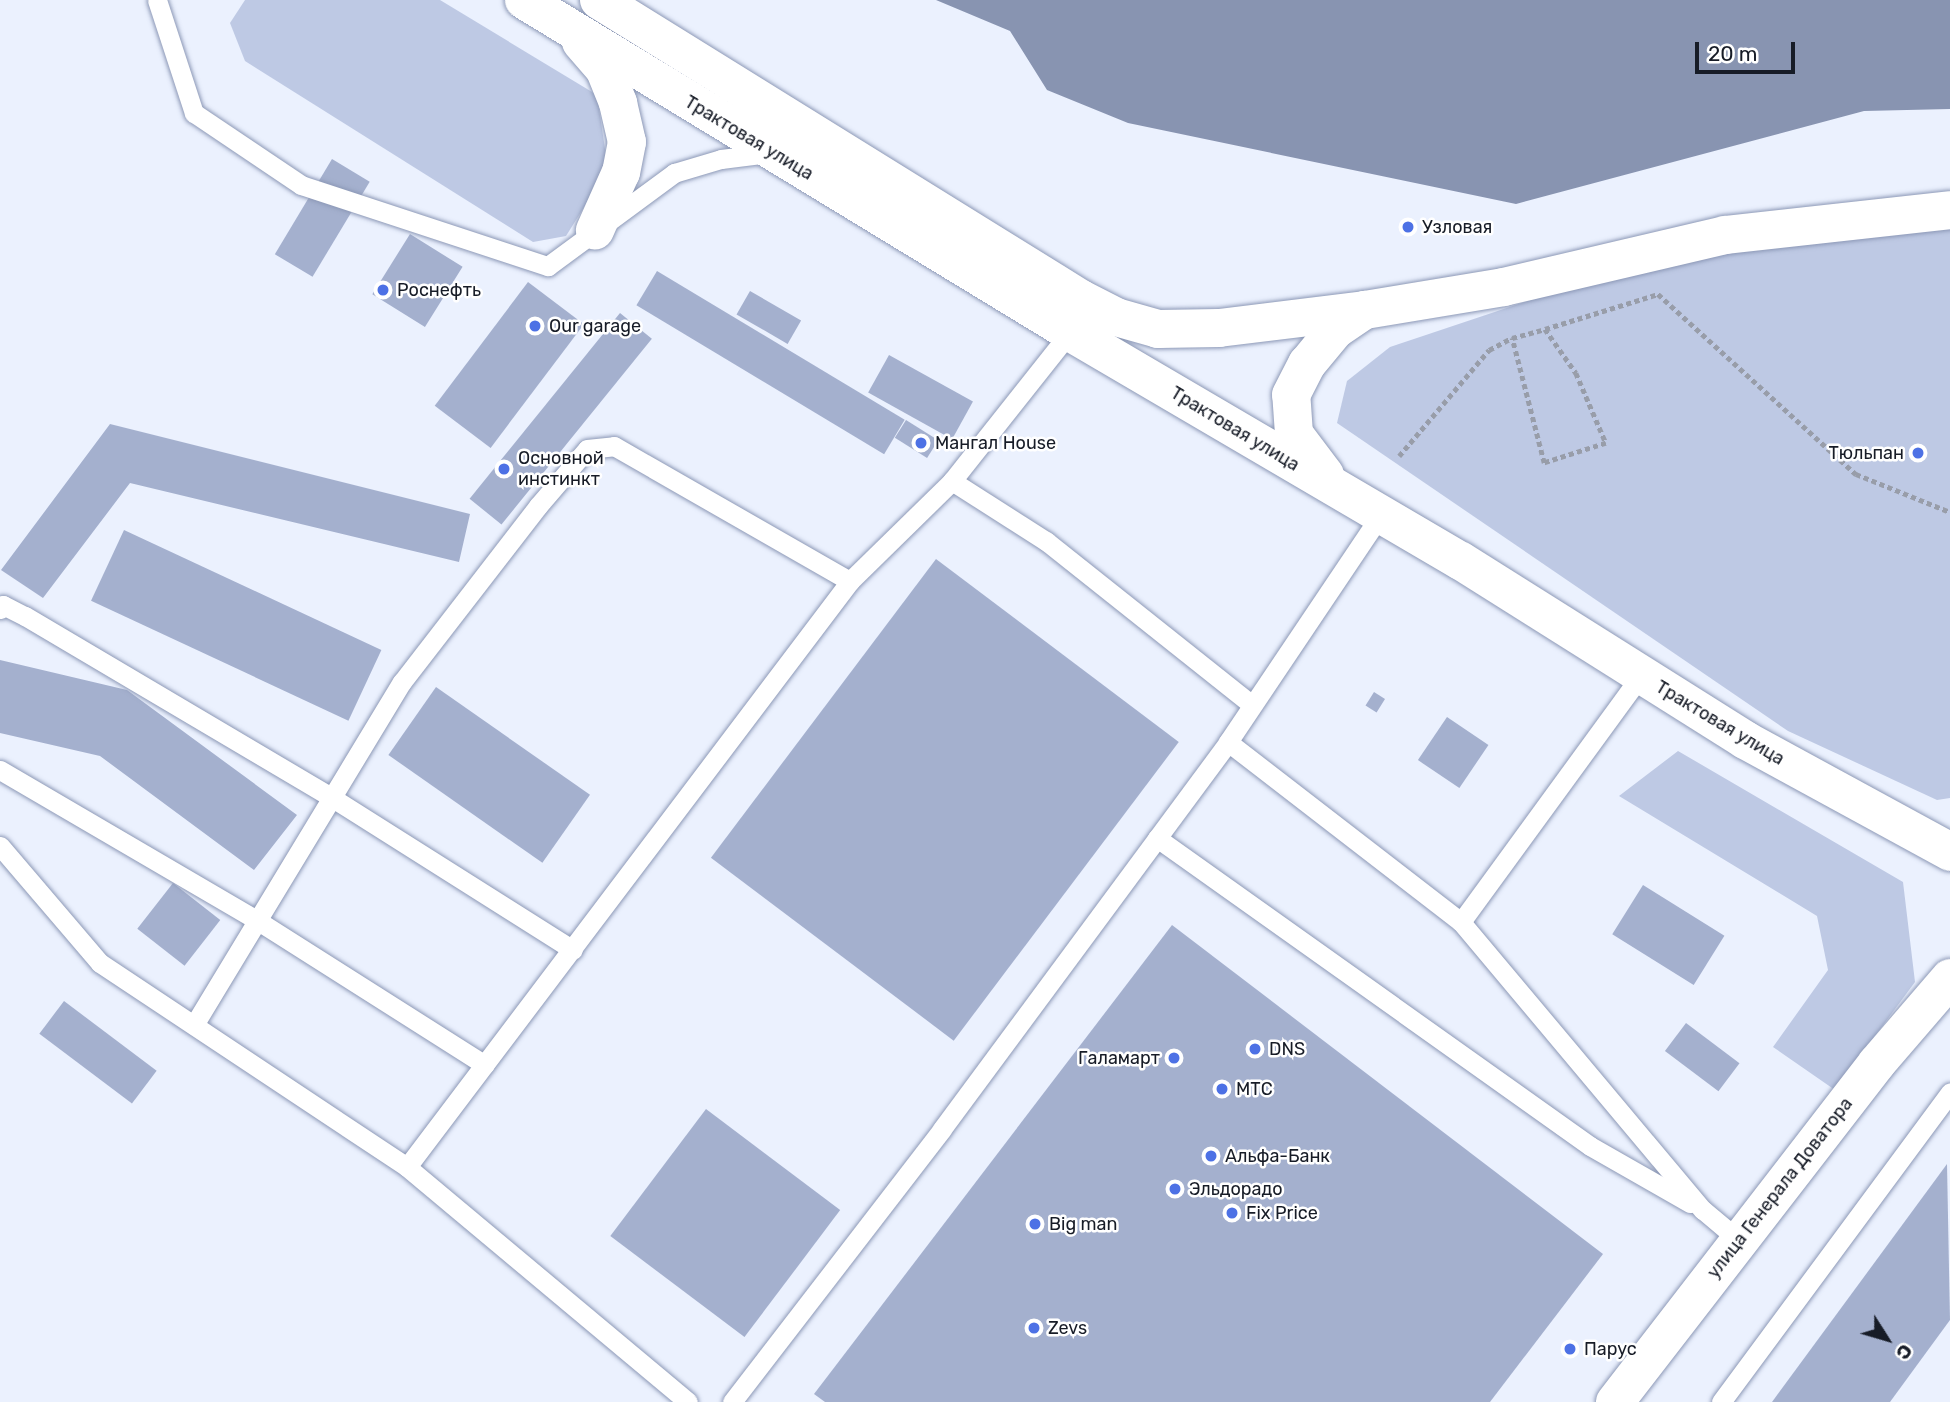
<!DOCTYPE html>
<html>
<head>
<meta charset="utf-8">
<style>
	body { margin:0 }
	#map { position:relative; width:1950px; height:1402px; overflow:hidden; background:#ebf1fe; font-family:Rubik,sans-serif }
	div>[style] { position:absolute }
	.green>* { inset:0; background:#bec9e4 }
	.water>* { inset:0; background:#8894b1 }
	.building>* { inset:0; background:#a4b0ce; transform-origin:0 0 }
	.path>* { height:4.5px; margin-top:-2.25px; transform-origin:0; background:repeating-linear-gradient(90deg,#989da9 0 5px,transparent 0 8.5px) }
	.roads { filter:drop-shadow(0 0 2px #8c98b6) drop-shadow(0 0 2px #8c98b6) }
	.service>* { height:19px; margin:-9.5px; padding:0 9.5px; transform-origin:9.5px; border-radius:9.5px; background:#fff }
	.tertiary>* { height:38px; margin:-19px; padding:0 19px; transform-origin:19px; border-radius:19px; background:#fff }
	.secondary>* { height:38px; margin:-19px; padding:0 19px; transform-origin:19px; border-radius:19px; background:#fff }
	.dots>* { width:19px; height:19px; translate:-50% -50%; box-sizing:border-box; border:4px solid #fff; border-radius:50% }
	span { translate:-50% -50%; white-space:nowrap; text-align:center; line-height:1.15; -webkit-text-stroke:5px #fff; paint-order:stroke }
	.street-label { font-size:18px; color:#171c27 }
	.poi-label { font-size:18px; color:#171c27 }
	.left { translate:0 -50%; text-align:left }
	.right { translate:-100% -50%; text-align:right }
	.north { position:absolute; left:1852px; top:1304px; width:70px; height:70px; -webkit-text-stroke:5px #fff; paint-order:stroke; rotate:127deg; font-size:19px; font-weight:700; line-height:28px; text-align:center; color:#171c27 }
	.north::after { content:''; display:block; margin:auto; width:24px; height:32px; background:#171c27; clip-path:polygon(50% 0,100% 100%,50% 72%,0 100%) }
	.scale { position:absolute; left:1695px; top:42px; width:100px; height:32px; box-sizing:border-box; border:4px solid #171c27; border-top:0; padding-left:9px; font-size:21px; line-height:24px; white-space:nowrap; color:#171c27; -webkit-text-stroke:5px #fff; paint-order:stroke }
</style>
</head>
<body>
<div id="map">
	<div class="green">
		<i style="clip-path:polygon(245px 0,440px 0,597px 95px,608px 169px,566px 236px,533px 242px,245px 61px,230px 23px)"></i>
		<i style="clip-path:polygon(1950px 217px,1950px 798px,1937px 800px,1788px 731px,1337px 423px,1347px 381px,1390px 347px,1725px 235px)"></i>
		<i style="clip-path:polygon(1678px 751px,1903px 882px,1915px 982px,1835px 1090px,1773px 1047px,1828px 970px,1817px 916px,1619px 796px)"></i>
	</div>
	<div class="water">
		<i style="clip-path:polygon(936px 0,1950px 0,1950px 109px,1864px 111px,1516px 204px,1128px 123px,1047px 90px,1010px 31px)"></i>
	</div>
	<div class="building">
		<i style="left:332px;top:159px;width:44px;height:111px;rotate:31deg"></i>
		<i style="left:410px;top:234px;width:62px;height:71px;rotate:32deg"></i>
		<i style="left:657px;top:271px;width:289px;height:40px;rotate:31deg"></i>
		<i style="left:528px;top:282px;width:70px;height:155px;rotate:37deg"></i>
		<i style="left:750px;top:291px;width:59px;height:27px;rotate:30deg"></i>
		<i style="left:620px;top:313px;width:41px;height:239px;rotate:39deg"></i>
		<i style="left:889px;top:355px;width:96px;height:43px;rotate:29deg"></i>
		<i style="left:906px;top:420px;width:38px;height:21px;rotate:32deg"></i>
		<i style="clip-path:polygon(110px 424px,470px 514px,459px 562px,130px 483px,43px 598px,1px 570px)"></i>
		<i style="left:124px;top:530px;width:284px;height:78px;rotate:25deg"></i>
		<i style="left:936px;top:559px;width:304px;height:374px;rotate:37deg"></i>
		<i style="clip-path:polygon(0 660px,127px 690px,297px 815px,254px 870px,100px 756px,0 733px)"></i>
		<i style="left:436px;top:687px;width:188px;height:83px;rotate:35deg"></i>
		<i style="left:1374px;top:692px;width:13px;height:16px;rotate:32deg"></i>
		<i style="left:1447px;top:717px;width:50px;height:52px;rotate:34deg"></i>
		<i style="left:173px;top:883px;width:60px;height:58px;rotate:38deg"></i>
		<i style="left:1643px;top:885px;width:96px;height:58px;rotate:32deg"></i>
		<i style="clip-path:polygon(1172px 925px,1603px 1254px,1490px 1402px,825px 1402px,814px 1394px)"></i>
		<i style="left:64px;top:1001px;width:116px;height:41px;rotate:37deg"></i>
		<i style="left:1686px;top:1023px;width:67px;height:35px;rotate:37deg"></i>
		<i style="left:706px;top:1109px;width:168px;height:159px;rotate:37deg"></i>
		<i style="clip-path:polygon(1947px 1164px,1950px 1320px,1890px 1402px,1772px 1402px)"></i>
	</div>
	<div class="path">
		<i style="left:1545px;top:329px;width:118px;rotate:-17.2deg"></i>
		<i style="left:1658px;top:294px;width:268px;rotate:42.3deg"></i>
		<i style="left:1856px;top:474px;width:101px;rotate:22deg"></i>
		<i style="left:1399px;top:456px;width:139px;rotate:-49.7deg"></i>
		<i style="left:1489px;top:350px;width:26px;rotate:-28deg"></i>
		<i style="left:1512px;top:338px;width:34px;rotate:-15deg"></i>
		<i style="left:1545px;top:329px;width:54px;rotate:54.8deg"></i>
		<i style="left:1576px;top:373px;width:76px;rotate:66.8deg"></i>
		<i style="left:1606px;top:443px;width:65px;rotate:162.1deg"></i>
		<i style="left:1544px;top:463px;width:129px;rotate:-104.4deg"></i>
	</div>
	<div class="roads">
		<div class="service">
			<i style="left:157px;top:0;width:119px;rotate:71.9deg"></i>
			<i style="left:194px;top:113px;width:129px;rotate:33.9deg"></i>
			<i style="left:301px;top:185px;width:260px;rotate:18.2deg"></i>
			<i style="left:548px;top:266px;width:157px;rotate:-36.4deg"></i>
			<i style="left:674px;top:173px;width:49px;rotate:-16.6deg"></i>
			<i style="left:721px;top:159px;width:48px;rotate:-7.1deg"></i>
			<i style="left:952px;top:481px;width:112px;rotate:32.6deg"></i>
			<i style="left:1046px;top:541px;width:263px;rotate:38.5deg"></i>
			<i style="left:0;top:609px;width:5px;rotate:-53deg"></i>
			<i style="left:3px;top:605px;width:25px;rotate:27deg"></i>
			<i style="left:25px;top:616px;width:356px;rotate:30.6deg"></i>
			<i style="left:331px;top:797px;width:286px;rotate:32.3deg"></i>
			<i style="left:1228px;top:742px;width:294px;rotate:37.7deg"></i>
			<i style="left:1461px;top:922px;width:376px;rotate:50deg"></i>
			<i style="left:1703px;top:1210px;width:48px;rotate:40deg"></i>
			<i style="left:0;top:770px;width:295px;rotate:30.3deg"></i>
			<i style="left:255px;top:919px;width:272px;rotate:32.4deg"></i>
			<i style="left:1157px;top:838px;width:531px;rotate:35.42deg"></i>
			<i style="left:1590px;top:1146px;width:115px;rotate:29.7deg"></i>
			<i style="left:0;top:846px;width:154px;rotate:49.5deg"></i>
			<i style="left:100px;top:963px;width:369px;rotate:33.6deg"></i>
			<i style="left:407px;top:1167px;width:366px;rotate:39.9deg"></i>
			<i style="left:1461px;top:922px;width:306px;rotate:-53.9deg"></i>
			<i style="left:194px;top:1025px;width:401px;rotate:-58.8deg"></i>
			<i style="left:402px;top:682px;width:222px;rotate:-52.3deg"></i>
			<i style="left:538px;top:506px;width:75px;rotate:-49.3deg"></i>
			<i style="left:587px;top:449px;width:27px;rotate:-6deg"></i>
			<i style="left:614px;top:446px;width:272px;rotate:29.8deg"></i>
			<i style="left:407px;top:1167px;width:735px;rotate:-52.91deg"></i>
			<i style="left:850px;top:581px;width:143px;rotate:-44.4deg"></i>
			<i style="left:952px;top:481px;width:190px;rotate:-51.6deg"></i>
			<i style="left:732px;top:1402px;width:344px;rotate:-52.4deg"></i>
			<i style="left:942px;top:1129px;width:481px;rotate:-53.5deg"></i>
			<i style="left:1228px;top:742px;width:276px;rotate:-56.1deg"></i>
			<i style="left:1721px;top:1402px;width:385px;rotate:-53.5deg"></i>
		</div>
		<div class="tertiary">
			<i style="left:1615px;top:1402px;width:428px;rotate:-52.3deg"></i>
			<i style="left:1877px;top:1063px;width:112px;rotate:-49.3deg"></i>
		</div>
		<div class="secondary">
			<i style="left:524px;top:0;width:639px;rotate:31.3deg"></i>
			<i style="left:1070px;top:332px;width:453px;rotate:30.4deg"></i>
			<i style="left:1461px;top:561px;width:336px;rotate:32.2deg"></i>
			<i style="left:1745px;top:740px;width:234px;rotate:28.6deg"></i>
			<i style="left:599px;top:0;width:567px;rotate:31.81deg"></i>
			<i style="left:1081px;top:299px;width:39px;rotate:27deg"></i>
			<i style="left:1116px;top:317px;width:44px;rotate:15.9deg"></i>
			<i style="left:1158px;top:329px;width:61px;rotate:-0.9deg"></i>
			<i style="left:1219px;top:328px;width:147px;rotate:-7deg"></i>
			<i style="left:1365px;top:310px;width:141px;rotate:-9.4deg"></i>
			<i style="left:1504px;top:287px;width:227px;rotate:-13.2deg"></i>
			<i style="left:1725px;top:235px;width:226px;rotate:-6.3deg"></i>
			<i style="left:581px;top:42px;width:35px;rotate:49deg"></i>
			<i style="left:604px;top:68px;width:38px;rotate:68deg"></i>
			<i style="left:618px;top:103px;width:40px;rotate:77deg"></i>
			<i style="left:627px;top:142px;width:31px;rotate:101deg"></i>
			<i style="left:621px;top:172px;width:64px;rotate:114.1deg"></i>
			<i style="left:1325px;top:475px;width:51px;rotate:-127.1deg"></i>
			<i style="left:1294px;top:434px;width:39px;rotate:-94deg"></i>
			<i style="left:1291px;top:395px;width:35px;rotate:-63deg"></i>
			<i style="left:1307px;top:364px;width:44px;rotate:-50.5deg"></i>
			<i style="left:1335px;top:330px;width:36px;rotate:-34deg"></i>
		</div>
	</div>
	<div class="dots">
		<i style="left:1408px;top:227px;background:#4d71e5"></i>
		<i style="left:383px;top:290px;background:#4d71e5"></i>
		<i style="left:535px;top:326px;background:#4d71e5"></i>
		<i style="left:921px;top:443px;background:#4d71e5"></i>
		<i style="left:1918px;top:453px;background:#4d71e5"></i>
		<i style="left:504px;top:469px;background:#4d71e5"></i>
		<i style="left:1255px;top:1049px;background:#4d71e5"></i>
		<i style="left:1174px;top:1058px;background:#4d71e5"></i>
		<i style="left:1222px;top:1089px;background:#4d71e5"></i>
		<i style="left:1211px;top:1156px;background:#4d71e5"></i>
		<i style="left:1175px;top:1189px;background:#4d71e5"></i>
		<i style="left:1232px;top:1213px;background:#4d71e5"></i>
		<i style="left:1035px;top:1224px;background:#4d71e5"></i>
		<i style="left:1034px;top:1328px;background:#4d71e5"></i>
		<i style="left:1570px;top:1349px;background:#4d71e5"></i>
	</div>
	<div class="street-label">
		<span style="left:749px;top:138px;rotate:31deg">Трактовая улица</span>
		<span style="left:1235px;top:429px;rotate:31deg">Трактовая улица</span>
		<span style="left:1720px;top:723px;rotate:31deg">Трактовая улица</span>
		<span style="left:1780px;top:1188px;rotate:-52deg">улица Генерала Доватора</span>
	</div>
	<div class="poi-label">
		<span class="left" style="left:1422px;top:227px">Узловая</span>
		<span class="left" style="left:397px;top:290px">Роснефть</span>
		<span class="left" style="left:549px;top:326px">Our garage</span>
		<span class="left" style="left:935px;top:443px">Мангал House</span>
		<span class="right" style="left:1904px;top:453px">Тюльпан</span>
		<span class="left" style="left:518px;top:469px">Основной<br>инстинкт</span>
		<span class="left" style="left:1269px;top:1049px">DNS</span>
		<span class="right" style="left:1160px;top:1058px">Галамарт</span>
		<span class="left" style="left:1236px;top:1089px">МТС</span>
		<span class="left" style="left:1225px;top:1156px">Альфа-Банк</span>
		<span class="left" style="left:1189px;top:1189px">Эльдорадо</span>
		<span class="left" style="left:1246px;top:1213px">Fix Price</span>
		<span class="left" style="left:1049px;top:1224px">Big man</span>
		<span class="left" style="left:1048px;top:1328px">Zevs</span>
		<span class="left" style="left:1584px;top:1349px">Парус</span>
	</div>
	<div class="north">С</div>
	<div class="scale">20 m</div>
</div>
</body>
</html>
